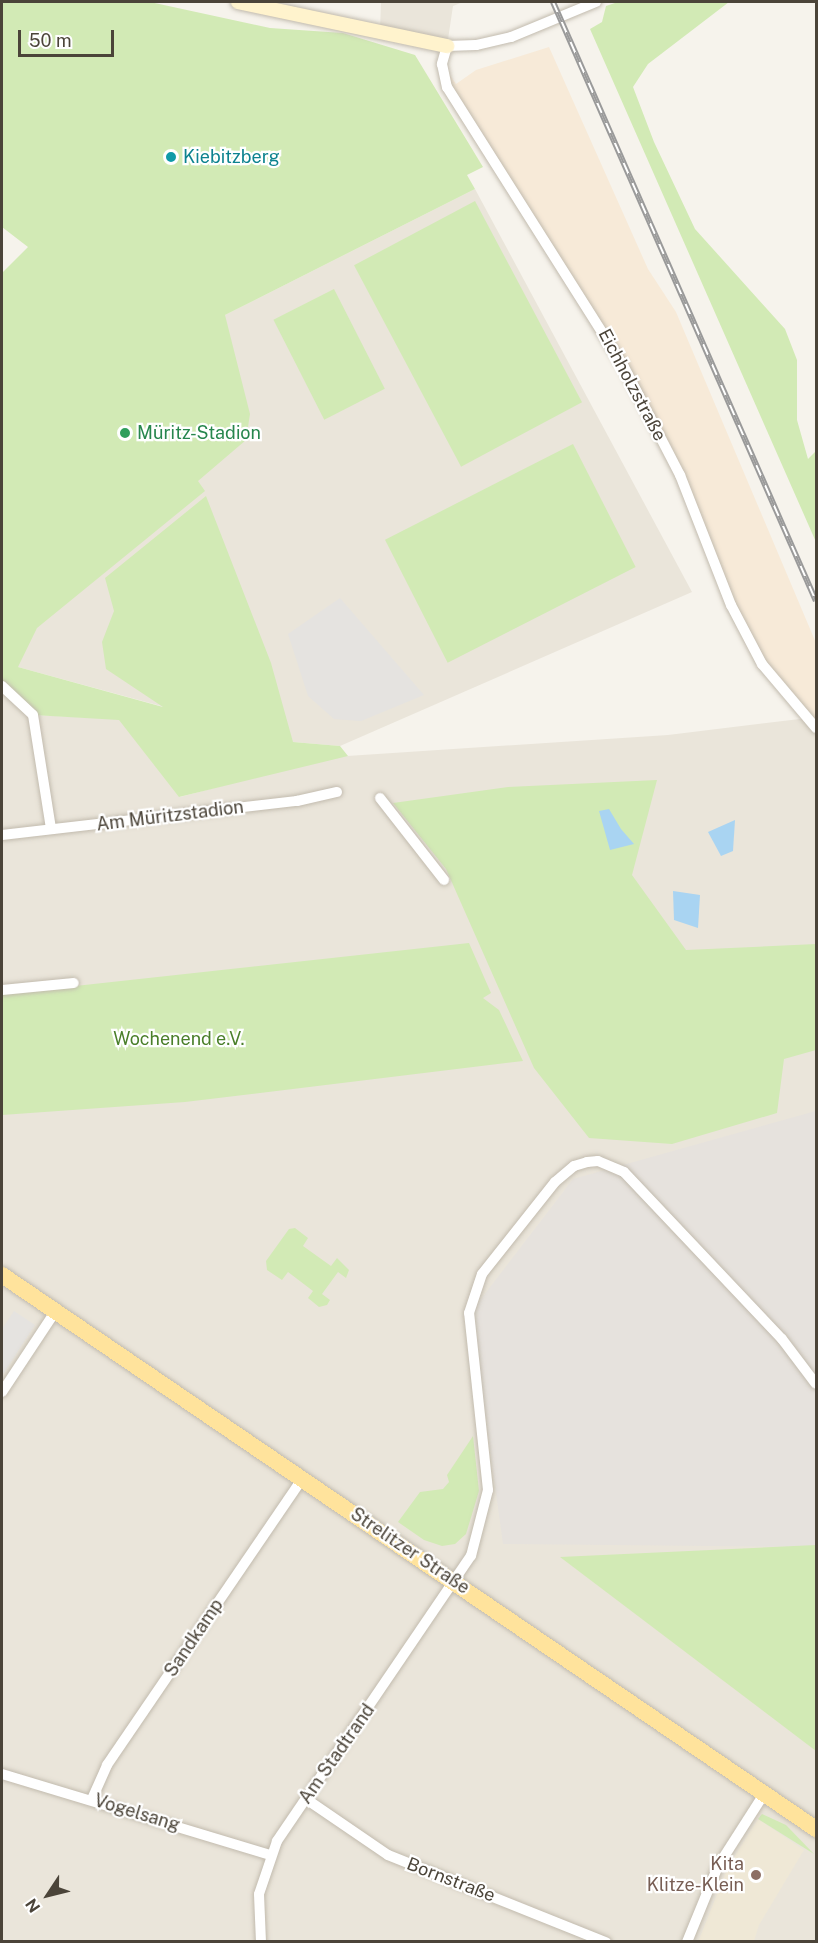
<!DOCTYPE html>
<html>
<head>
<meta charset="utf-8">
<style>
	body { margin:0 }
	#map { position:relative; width:818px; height:1943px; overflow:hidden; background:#f6f3ec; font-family:"Public Sans",sans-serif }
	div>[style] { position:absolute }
	.residential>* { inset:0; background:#eae5da }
	.commercial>* { inset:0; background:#f7ead8 }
	.industrial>* { inset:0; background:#e6e2dd }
	.education>* { inset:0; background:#efe8d6 }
	.green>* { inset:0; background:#d2eab5; transform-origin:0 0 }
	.parking>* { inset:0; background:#e5e3e0 }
	.water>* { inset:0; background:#a9d4f2 }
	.roads { filter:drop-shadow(0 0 2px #c2bbae) drop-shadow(0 0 2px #c2bbae) }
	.street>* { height:10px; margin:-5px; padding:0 5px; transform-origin:5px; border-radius:5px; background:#fff }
	.secondary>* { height:14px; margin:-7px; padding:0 7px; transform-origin:7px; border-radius:7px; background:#fff3cd }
	.primary>* { height:16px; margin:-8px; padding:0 8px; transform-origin:8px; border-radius:8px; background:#ffe39c }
	.rail>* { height:6px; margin-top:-3px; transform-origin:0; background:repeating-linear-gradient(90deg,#fff 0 11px,#9a9a9a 0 22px); box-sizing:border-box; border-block:2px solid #9a9a9a }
	.dots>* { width:16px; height:16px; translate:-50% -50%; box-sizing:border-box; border:3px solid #fff; border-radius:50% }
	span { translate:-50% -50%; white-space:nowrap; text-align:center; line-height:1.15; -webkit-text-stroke:4.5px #fff; paint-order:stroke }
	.culture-label { font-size:18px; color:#0d838f }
	.left { translate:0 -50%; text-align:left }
	.street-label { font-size:18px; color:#4b4439 }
	.leisure-label { font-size:18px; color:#27864d }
	.park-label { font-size:18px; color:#4a7f2a }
	.education-label { font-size:18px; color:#785e54 }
	.right { translate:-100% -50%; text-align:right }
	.frame { position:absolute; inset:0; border:3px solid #4b4439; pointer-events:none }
	.north { position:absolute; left:18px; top:1865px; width:60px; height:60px; -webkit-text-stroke:4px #fff; paint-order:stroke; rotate:235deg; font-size:16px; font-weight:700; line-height:24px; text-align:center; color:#4b4439 }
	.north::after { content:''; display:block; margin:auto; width:21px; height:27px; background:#4b4439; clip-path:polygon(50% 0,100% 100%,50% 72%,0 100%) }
	.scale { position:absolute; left:18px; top:30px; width:96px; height:27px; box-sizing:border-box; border:3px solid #4b4439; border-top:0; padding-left:8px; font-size:18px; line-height:21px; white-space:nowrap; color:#4b4439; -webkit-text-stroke:4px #fff; paint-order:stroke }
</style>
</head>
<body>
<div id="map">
	<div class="residential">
		<i style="clip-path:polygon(381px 2px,463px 2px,453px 6px,447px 46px,380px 31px)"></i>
		<i style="clip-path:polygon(475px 189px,692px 592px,340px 746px,293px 742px,18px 667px,2px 373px,225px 315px)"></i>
		<i style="clip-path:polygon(2px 686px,34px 715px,119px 719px,180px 797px,332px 757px,668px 735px,808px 718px,816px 728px,816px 1941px,2px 1941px)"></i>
	</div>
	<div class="commercial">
		<i style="clip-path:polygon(549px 47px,648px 269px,676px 312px,816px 643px,816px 728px,762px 664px,680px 475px,624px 367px,447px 87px,442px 64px,456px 84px,476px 70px)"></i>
	</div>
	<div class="industrial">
		<i style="clip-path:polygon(816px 1111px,816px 1547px,503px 1544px,471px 1312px,573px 1179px)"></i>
	</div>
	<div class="education">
		<i style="clip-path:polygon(758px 1819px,804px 1850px,759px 1925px,754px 1941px,698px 1942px,728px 1867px)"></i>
	</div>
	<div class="green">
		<i style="clip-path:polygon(2px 2px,150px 2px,270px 28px,343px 33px,415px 55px,483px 167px,467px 175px,475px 189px,225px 315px,250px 414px,246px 440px,198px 481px,205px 491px,37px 628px,18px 667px,163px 707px,106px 669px,102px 642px,114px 611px,105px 578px,206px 496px,271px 663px,293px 742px,340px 746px,348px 756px,179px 797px,119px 720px,33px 715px,2px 686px,2px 273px,28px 247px,2px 227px)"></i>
		<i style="clip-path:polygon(618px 2px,729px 2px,648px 64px,633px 87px,654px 142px,695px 229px,785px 329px,797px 360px,797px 420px,808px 459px,816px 451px,816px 542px,590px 29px,602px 22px,606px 6px)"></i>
		<i style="left:475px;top:201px;width:228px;height:137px;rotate:62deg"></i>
		<i style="left:334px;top:289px;width:112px;height:68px;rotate:63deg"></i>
		<i style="left:573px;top:444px;width:138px;height:211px;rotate:63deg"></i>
		<i style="clip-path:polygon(657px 780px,632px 875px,686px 950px,816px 944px,816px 1050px,784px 1059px,777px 1113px,672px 1144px,589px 1138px,534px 1068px,446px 869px,393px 803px,508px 787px)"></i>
		<i style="clip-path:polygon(469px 943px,491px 993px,483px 998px,499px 1010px,523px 1061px,185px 1102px,2px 1115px,2px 994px)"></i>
		<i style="clip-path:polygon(295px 1228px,308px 1238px,303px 1246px,331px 1266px,337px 1258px,349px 1270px,346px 1278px,338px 1272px,322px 1294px,330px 1300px,327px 1305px,319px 1307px,308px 1298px,313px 1291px,288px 1272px,282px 1280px,267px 1270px,266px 1261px,289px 1229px)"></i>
		<i style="clip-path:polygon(473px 1436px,479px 1491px,466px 1534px,455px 1544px,442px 1546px,424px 1540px,398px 1522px,420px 1492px,443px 1489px,449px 1482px,447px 1475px)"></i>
		<i style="clip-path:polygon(816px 1545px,816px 1751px,560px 1557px)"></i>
		<i style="clip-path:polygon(762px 1814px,786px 1825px,814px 1854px,758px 1819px)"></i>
	</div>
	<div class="parking">
		<i style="clip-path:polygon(340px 598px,424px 695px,361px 721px,334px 719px,308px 696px,288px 634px)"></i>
		<i style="clip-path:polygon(14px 1311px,35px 1325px,2px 1376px,2px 1329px)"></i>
	</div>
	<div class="water">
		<i style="clip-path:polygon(609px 809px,621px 829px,634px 844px,610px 850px,599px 811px)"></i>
		<i style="clip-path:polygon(735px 820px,733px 851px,721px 856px,708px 832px)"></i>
		<i style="clip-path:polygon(673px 891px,700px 895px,698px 928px,674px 920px)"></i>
	</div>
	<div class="roads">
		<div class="street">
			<i style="left:596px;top:2px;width:92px;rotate:157.6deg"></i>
			<i style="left:511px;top:37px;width:36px;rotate:167deg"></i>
			<i style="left:476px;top:45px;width:29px;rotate:178deg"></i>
			<i style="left:447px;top:46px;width:19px;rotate:106deg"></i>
			<i style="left:442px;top:64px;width:24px;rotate:78deg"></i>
			<i style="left:447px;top:87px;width:331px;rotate:57.7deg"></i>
			<i style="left:624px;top:367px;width:122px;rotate:62.6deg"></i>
			<i style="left:680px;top:475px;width:140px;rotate:68.6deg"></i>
			<i style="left:731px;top:605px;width:67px;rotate:62.3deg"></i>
			<i style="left:762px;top:664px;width:84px;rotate:49.8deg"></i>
			<i style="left:2px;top:686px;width:42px;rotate:43.1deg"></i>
			<i style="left:33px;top:715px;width:115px;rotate:81deg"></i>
			<i style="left:380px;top:798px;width:104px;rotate:52deg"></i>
			<i style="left:2px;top:835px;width:297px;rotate:-6.6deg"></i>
			<i style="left:297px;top:801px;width:41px;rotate:-12.7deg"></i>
			<i style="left:2px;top:990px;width:72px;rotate:-5.6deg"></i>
			<i style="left:2px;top:1392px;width:96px;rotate:-56.5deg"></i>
			<i style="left:2px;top:1774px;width:281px;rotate:16.8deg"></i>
			<i style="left:92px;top:1799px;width:37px;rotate:-66deg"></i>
			<i style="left:107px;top:1765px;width:346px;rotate:-55.7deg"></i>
			<i style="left:306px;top:1799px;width:99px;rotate:34.3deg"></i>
			<i style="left:388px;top:1855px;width:235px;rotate:21.8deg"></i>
			<i style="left:261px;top:1942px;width:48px;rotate:-92.4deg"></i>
			<i style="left:259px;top:1894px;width:56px;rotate:-71.2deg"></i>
			<i style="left:277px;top:1841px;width:345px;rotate:-55.8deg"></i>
			<i style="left:471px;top:1556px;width:68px;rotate:-75.6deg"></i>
			<i style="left:488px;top:1490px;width:178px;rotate:-96.1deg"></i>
			<i style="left:469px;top:1313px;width:41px;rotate:-71.6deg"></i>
			<i style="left:482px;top:1274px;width:117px;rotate:-51.6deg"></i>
			<i style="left:555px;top:1182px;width:25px;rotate:-40deg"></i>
			<i style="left:574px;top:1166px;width:14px;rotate:-17deg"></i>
			<i style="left:587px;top:1162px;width:11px;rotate:-5deg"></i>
			<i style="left:598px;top:1161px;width:28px;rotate:23deg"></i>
			<i style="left:624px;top:1172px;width:230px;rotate:46.6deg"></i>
			<i style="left:782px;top:1339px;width:56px;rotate:52.9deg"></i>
			<i style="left:687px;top:1942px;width:82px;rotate:-67.8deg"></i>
			<i style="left:718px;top:1866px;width:85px;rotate:-57.4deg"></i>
		</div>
		<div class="secondary">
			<i style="left:238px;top:2px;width:214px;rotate:11.9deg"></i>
		</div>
		<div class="primary">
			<i style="left:2px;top:1275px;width:985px;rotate:34.24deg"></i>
		</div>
	</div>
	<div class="rail">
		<i style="left:553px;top:2px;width:654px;rotate:66.3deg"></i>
	</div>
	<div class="dots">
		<i style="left:171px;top:157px;background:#0f9aa8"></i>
		<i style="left:125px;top:433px;background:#2e9e5b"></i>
		<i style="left:756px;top:1875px;background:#8d6e63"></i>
	</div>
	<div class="culture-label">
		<span class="left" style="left:183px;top:157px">Kiebitzberg</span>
	</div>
	<div class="street-label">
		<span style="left:632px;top:385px;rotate:62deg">Eichholzstraße</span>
		<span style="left:170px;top:816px;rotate:-7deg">Am Müritzstadion</span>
		<span style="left:410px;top:1551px;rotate:34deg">Strelitzer Straße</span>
		<span style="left:194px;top:1638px;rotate:-56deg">Sandkamp</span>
		<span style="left:337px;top:1754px;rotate:-55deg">Am Stadtrand</span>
		<span style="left:137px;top:1813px;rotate:17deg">Vogelsang</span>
		<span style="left:451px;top:1880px;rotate:21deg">Bornstraße</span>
	</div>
	<div class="leisure-label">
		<span class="left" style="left:137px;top:433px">Müritz-Stadion</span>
	</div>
	<div class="park-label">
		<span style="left:179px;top:1039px">Wochenend e.V.</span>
	</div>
	<div class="education-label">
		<span class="right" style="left:744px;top:1875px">Kita<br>Klitze-Klein</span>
	</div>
	<div class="frame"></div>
	<div class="north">N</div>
	<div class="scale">50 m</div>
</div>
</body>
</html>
